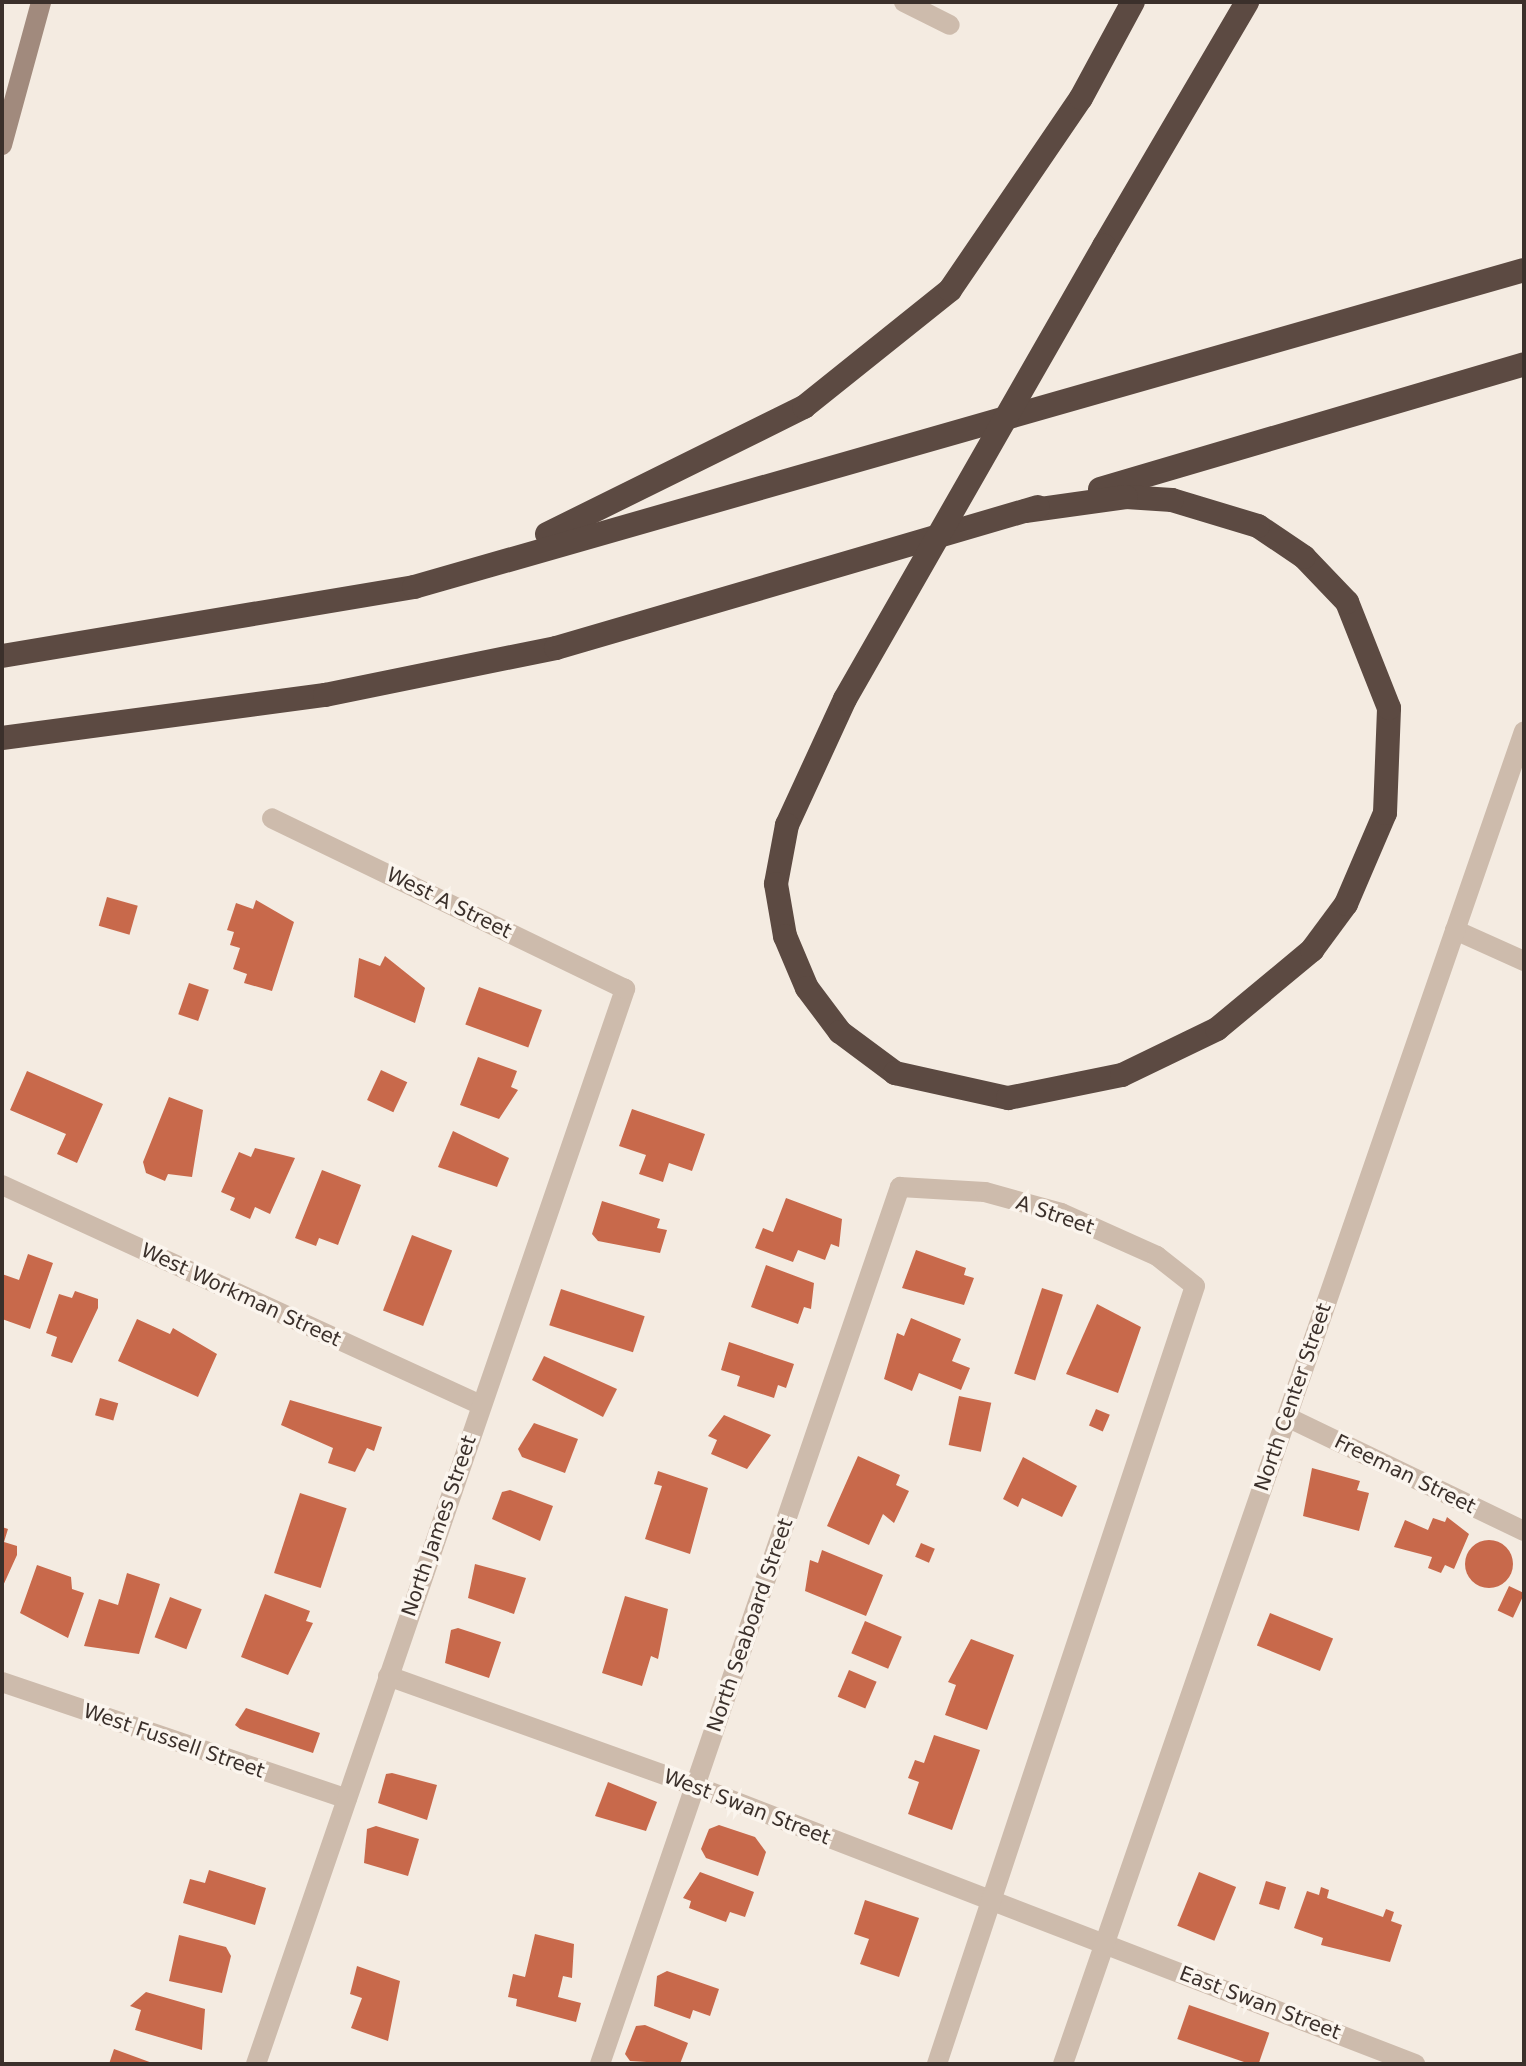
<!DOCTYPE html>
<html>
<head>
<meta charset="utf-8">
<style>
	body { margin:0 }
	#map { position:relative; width:1526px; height:2066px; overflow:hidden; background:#f4ebe1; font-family:"DejaVu Sans",sans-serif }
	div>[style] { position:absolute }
	.building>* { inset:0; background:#c8694b; transform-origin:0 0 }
	.round { border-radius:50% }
	.minor>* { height:20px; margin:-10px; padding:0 10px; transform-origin:10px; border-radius:10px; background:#cdbbac }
	.secondary>* { height:20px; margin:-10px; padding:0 10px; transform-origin:10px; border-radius:10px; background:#a18a7d }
	.motorway>* { height:24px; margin:-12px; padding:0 12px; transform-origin:12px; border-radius:12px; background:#5c4a42 }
	.motorway-bridge>* { height:24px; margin:-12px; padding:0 12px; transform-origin:12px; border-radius:12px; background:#5c4a42 }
	span { translate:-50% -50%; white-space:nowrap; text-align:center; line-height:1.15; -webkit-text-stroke:7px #fbf5ee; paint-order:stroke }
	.street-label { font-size:20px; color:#3b302b }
	.frame { position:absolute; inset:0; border:4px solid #3b302b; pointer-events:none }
</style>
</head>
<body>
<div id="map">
	<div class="building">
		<i style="left:107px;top:897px;width:32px;height:30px;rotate:16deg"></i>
		<i style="clip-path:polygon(256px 900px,294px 922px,272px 991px,244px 983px,247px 974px,233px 969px,240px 948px,230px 945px,234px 932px,227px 930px,236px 903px,253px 909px)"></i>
		<i style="clip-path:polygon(385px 956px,425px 988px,415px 1023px,354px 997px,359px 958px,380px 966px)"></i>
		<i style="left:189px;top:983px;width:21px;height:33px;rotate:19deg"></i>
		<i style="left:479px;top:987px;width:67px;height:40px;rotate:20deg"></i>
		<i style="clip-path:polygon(478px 1057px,517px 1071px,511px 1087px,518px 1090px,499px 1119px,460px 1105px)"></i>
		<i style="left:381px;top:1070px;width:29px;height:33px;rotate:25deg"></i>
		<i style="clip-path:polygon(27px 1071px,103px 1104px,77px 1163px,57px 1154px,66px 1134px,10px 1110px)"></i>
		<i style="clip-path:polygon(169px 1097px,203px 1110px,192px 1177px,168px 1174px,165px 1181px,146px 1173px,143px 1162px)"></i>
		<i style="clip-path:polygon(632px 1109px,705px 1134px,692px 1171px,669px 1163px,663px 1182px,639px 1174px,646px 1155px,619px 1146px)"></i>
		<i style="clip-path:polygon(453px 1131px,509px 1158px,497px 1187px,438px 1167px)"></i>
		<i style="clip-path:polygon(255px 1148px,295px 1158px,270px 1214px,255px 1207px,250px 1219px,230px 1210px,235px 1198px,221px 1192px,239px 1152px,251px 1157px)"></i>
		<i style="clip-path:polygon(322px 1170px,361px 1185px,338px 1245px,319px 1238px,316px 1246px,295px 1238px)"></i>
		<i style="clip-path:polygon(786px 1198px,842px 1219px,839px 1247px,831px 1244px,825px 1260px,798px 1250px,793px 1262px,755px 1248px,763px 1228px,773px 1232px)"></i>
		<i style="clip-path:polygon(602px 1201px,660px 1219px,657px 1228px,667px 1230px,660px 1253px,598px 1241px,592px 1234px)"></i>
		<i style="left:412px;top:1235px;width:43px;height:81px;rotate:21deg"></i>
		<i style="clip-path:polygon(916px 1250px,966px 1268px,964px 1275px,974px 1278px,964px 1305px,902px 1288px)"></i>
		<i style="clip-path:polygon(28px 1254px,53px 1263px,30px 1329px,2px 1319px,2px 1274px,19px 1280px)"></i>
		<i style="clip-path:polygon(766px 1265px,814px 1283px,811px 1309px,804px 1307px,798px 1324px,751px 1307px)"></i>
		<i style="left:1042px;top:1288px;width:22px;height:90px;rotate:18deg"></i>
		<i style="left:561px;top:1289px;width:88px;height:38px;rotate:18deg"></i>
		<i style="clip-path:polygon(75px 1291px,98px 1299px,98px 1308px,72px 1363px,51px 1356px,57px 1337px,46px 1333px,59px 1294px,72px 1298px)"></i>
		<i style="clip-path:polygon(1097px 1304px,1141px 1327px,1118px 1393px,1066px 1374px)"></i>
		<i style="clip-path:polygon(911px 1318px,961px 1339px,952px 1361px,970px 1368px,961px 1390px,919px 1373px,912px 1391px,884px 1379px,897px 1333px,904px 1336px)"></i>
		<i style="clip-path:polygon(137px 1319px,170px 1334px,173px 1328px,217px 1354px,198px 1397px,118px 1361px)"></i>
		<i style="clip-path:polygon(729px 1342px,794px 1364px,786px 1388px,778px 1385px,774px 1398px,737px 1386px,740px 1376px,721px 1370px)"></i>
		<i style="clip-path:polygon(544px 1356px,617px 1389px,603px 1417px,532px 1380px)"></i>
		<i style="left:959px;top:1396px;width:33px;height:50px;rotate:12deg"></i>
		<i style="left:100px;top:1398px;width:19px;height:18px;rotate:16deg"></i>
		<i style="clip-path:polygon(290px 1400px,382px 1427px,374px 1451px,367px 1448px,355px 1472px,328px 1463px,333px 1448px,281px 1425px)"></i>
		<i style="left:1096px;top:1409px;width:15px;height:18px;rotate:23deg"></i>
		<i style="clip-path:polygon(724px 1415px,771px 1435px,747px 1469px,711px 1454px,717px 1440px,708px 1436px)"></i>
		<i style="clip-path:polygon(534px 1423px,578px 1439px,565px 1473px,522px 1457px,518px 1449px)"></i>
		<i style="clip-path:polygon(858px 1456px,900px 1475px,896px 1485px,909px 1491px,894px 1523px,883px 1514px,869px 1545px,827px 1526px)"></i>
		<i style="clip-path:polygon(1023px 1457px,1077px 1486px,1062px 1517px,1022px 1498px,1018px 1507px,1003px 1499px)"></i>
		<i style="clip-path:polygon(1312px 1468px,1360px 1481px,1357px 1490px,1369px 1493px,1359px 1531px,1303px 1516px)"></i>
		<i style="clip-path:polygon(658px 1471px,708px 1488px,690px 1554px,645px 1539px,662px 1486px,654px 1484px)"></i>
		<i style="clip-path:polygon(510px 1490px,553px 1506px,540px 1541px,492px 1519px,502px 1492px)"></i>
		<i style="left:300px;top:1493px;width:49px;height:84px;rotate:18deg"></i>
		<i style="clip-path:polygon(1447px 1517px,1469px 1534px,1454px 1569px,1445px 1565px,1441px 1573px,1428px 1568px,1432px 1557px,1394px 1547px,1405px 1520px,1428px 1530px,1433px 1518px,1445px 1522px)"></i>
		<i style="clip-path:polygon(2px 1527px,8px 1529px,4px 1542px,17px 1546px,17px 1555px,2px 1588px)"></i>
		<i class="round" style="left:1465px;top:1540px;width:48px;height:48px"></i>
		<i style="left:921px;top:1543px;width:15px;height:15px;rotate:23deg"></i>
		<i style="clip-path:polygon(822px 1550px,883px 1575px,866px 1616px,805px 1591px,810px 1560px,818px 1563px)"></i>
		<i style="clip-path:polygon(475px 1564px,526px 1578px,514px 1614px,468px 1598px)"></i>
		<i style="clip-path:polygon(37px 1565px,71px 1577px,72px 1589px,84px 1593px,68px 1638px,20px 1613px)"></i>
		<i style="clip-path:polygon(127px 1573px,160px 1584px,139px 1654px,84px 1646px,99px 1599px,118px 1605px)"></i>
		<i style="left:1509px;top:1586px;width:17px;height:27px;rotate:25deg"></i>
		<i style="clip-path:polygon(265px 1594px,310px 1611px,306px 1621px,313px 1623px,288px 1675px,241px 1657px)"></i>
		<i style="clip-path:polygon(625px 1596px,668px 1609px,658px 1659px,651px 1656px,642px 1686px,602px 1673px)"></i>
		<i style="left:170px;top:1597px;width:34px;height:43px;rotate:21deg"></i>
		<i style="left:1270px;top:1613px;width:68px;height:35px;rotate:22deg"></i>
		<i style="left:865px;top:1621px;width:40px;height:35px;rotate:23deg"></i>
		<i style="clip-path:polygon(458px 1628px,501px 1642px,489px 1678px,445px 1663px,451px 1630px)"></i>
		<i style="clip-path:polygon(971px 1639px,1014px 1655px,987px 1730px,945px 1715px,956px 1685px,948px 1682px)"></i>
		<i style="left:849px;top:1670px;width:30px;height:29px;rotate:23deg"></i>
		<i style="clip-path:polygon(246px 1708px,320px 1733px,313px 1753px,240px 1729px,235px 1725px)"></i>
		<i style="clip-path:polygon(934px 1735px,980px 1750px,952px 1830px,908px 1814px,919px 1782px,908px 1778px,915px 1760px,924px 1763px)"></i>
		<i style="clip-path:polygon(392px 1773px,437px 1785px,427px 1820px,378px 1803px,386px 1774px)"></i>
		<i style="clip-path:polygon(608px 1782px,657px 1802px,646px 1831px,595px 1816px)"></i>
		<i style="clip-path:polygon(719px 1825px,755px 1837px,766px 1852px,758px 1876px,706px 1858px,701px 1849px,709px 1829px)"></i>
		<i style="clip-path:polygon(376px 1826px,419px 1839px,408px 1876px,364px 1863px,367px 1829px)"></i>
		<i style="clip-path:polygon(209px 1870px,266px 1888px,255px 1925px,183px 1903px,190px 1879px,205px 1883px)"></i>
		<i style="clip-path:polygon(700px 1872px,754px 1892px,745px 1917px,730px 1912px,726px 1922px,689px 1908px,691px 1901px,683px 1898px)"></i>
		<i style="left:1199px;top:1872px;width:40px;height:58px;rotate:22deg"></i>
		<i style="left:1266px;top:1881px;width:21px;height:24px;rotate:17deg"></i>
		<i style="clip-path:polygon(1321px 1887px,1329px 1890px,1327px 1898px,1383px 1917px,1386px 1909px,1394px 1912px,1391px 1921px,1402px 1925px,1390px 1962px,1321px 1945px,1323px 1938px,1294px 1928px,1307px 1891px,1319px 1895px)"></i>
		<i style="clip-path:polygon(865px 1900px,919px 1918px,899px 1977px,860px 1964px,869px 1939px,854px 1934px)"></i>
		<i style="clip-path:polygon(535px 1934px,574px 1944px,572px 1978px,563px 1976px,558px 1997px,581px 2003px,576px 2022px,516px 2006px,517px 1999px,508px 1997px,513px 1974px,525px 1977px)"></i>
		<i style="clip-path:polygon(179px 1935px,226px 1947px,231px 1956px,222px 1993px,169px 1981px)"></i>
		<i style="clip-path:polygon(357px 1966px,400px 1981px,388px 2041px,351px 2028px,362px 1998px,350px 1994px)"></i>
		<i style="clip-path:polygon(667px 1971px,719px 1989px,710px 2016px,693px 2010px,690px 2019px,654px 2006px,657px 1976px)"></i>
		<i style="clip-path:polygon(146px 1992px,205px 2009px,202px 2050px,135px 2030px,141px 2010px,130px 2006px)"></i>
		<i style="left:1189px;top:2005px;width:85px;height:36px;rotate:19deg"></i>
		<i style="clip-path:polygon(645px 2025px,688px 2043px,680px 2064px,630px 2061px,625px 2054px,636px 2026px)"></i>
		<i style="clip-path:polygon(114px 2049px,155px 2064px,109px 2064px)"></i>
	</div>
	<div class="minor">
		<i style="left:904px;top:2px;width:51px;rotate:26.6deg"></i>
		<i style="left:1455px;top:930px;width:76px;rotate:24.2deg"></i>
		<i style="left:2px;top:1185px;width:527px;rotate:24.67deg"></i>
		<i style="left:1287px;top:1417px;width:263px;rotate:25.7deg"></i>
		<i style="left:388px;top:1676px;width:326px;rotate:19.7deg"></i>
		<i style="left:695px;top:1786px;width:772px;rotate:21.11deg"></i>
		<i style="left:2px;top:1682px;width:364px;rotate:18.7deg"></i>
		<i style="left:256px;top:2064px;width:1137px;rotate:-71.05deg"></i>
		<i style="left:625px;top:989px;width:392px;rotate:-154.2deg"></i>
		<i style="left:600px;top:2064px;width:927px;rotate:-71.12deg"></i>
		<i style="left:900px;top:1187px;width:85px;rotate:3.4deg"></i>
		<i style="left:985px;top:1192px;width:79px;rotate:15.4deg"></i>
		<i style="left:1061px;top:1213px;width:105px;rotate:24.1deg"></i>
		<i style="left:1157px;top:1256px;width:48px;rotate:38.3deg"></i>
		<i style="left:1195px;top:1286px;width:820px;rotate:108.35deg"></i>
		<i style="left:1063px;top:2064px;width:1410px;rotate:-70.92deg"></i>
	</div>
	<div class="secondary">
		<i style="left:2px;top:145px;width:148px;rotate:-74.7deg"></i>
	</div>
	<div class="motorway">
		<i style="left:1104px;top:246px;width:283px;rotate:-59.6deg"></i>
		<i style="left:1100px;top:489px;width:442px;rotate:-16.4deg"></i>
		<i style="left:547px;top:534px;width:287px;rotate:-26.3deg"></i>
		<i style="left:804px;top:407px;width:187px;rotate:-38.7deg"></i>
		<i style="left:950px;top:290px;width:232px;rotate:-55.7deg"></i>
		<i style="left:1081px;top:98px;width:109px;rotate:-61.6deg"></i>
		<i style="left:2px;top:656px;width:418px;rotate:-9.5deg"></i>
		<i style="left:414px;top:587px;width:1154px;rotate:-15.94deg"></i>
		<i style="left:845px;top:699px;width:139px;rotate:114.7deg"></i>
		<i style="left:787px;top:825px;width:60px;rotate:100.6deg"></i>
		<i style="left:776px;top:884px;width:53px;rotate:80.2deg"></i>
		<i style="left:785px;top:936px;width:56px;rotate:67.1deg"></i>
		<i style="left:807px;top:988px;width:55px;rotate:53.1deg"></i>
		<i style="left:840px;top:1032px;width:69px;rotate:36.7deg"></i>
		<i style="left:895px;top:1073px;width:116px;rotate:12.5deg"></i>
		<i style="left:1008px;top:1098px;width:116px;rotate:-11.4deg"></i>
		<i style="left:1122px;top:1075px;width:106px;rotate:-25.8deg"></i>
		<i style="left:1217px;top:1029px;width:124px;rotate:-39.7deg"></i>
		<i style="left:1312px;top:950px;width:57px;rotate:-53.5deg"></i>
		<i style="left:1346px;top:904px;width:99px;rotate:-66.8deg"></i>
		<i style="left:1385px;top:813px;width:105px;rotate:-87.8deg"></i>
		<i style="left:1389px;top:708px;width:114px;rotate:-111.6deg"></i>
		<i style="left:1347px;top:602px;width:62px;rotate:-133.7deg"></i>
		<i style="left:1304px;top:557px;width:55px;rotate:-146deg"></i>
		<i style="left:1258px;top:526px;width:90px;rotate:-163.2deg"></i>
		<i style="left:1172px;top:500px;width:46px;rotate:-176.3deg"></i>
		<i style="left:1126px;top:497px;width:102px;rotate:172.1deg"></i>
		<i style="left:2px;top:738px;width:326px;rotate:-7.6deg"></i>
		<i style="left:325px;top:695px;width:236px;rotate:-11.5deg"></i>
		<i style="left:556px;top:648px;width:502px;rotate:-16.31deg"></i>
	</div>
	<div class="motorway-bridge">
		<i style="left:845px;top:699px;width:522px;rotate:-60.24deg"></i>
	</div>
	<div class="street-label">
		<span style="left:449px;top:903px;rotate:26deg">West A Street</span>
		<span style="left:1055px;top:1215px;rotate:19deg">A Street</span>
		<span style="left:241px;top:1295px;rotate:25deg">West Workman Street</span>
		<span style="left:1293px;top:1397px;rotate:-71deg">North Center Street</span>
		<span style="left:1405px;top:1474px;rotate:26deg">Freeman Street</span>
		<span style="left:439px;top:1526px;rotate:-71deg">North James Street</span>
		<span style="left:750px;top:1625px;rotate:-71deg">North Seaboard Street</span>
		<span style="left:174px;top:1741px;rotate:19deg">West Fussell Street</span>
		<span style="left:747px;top:1807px;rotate:21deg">West Swan Street</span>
		<span style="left:1260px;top:2003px;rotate:21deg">East Swan Street</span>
	</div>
	<div class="frame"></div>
</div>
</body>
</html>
